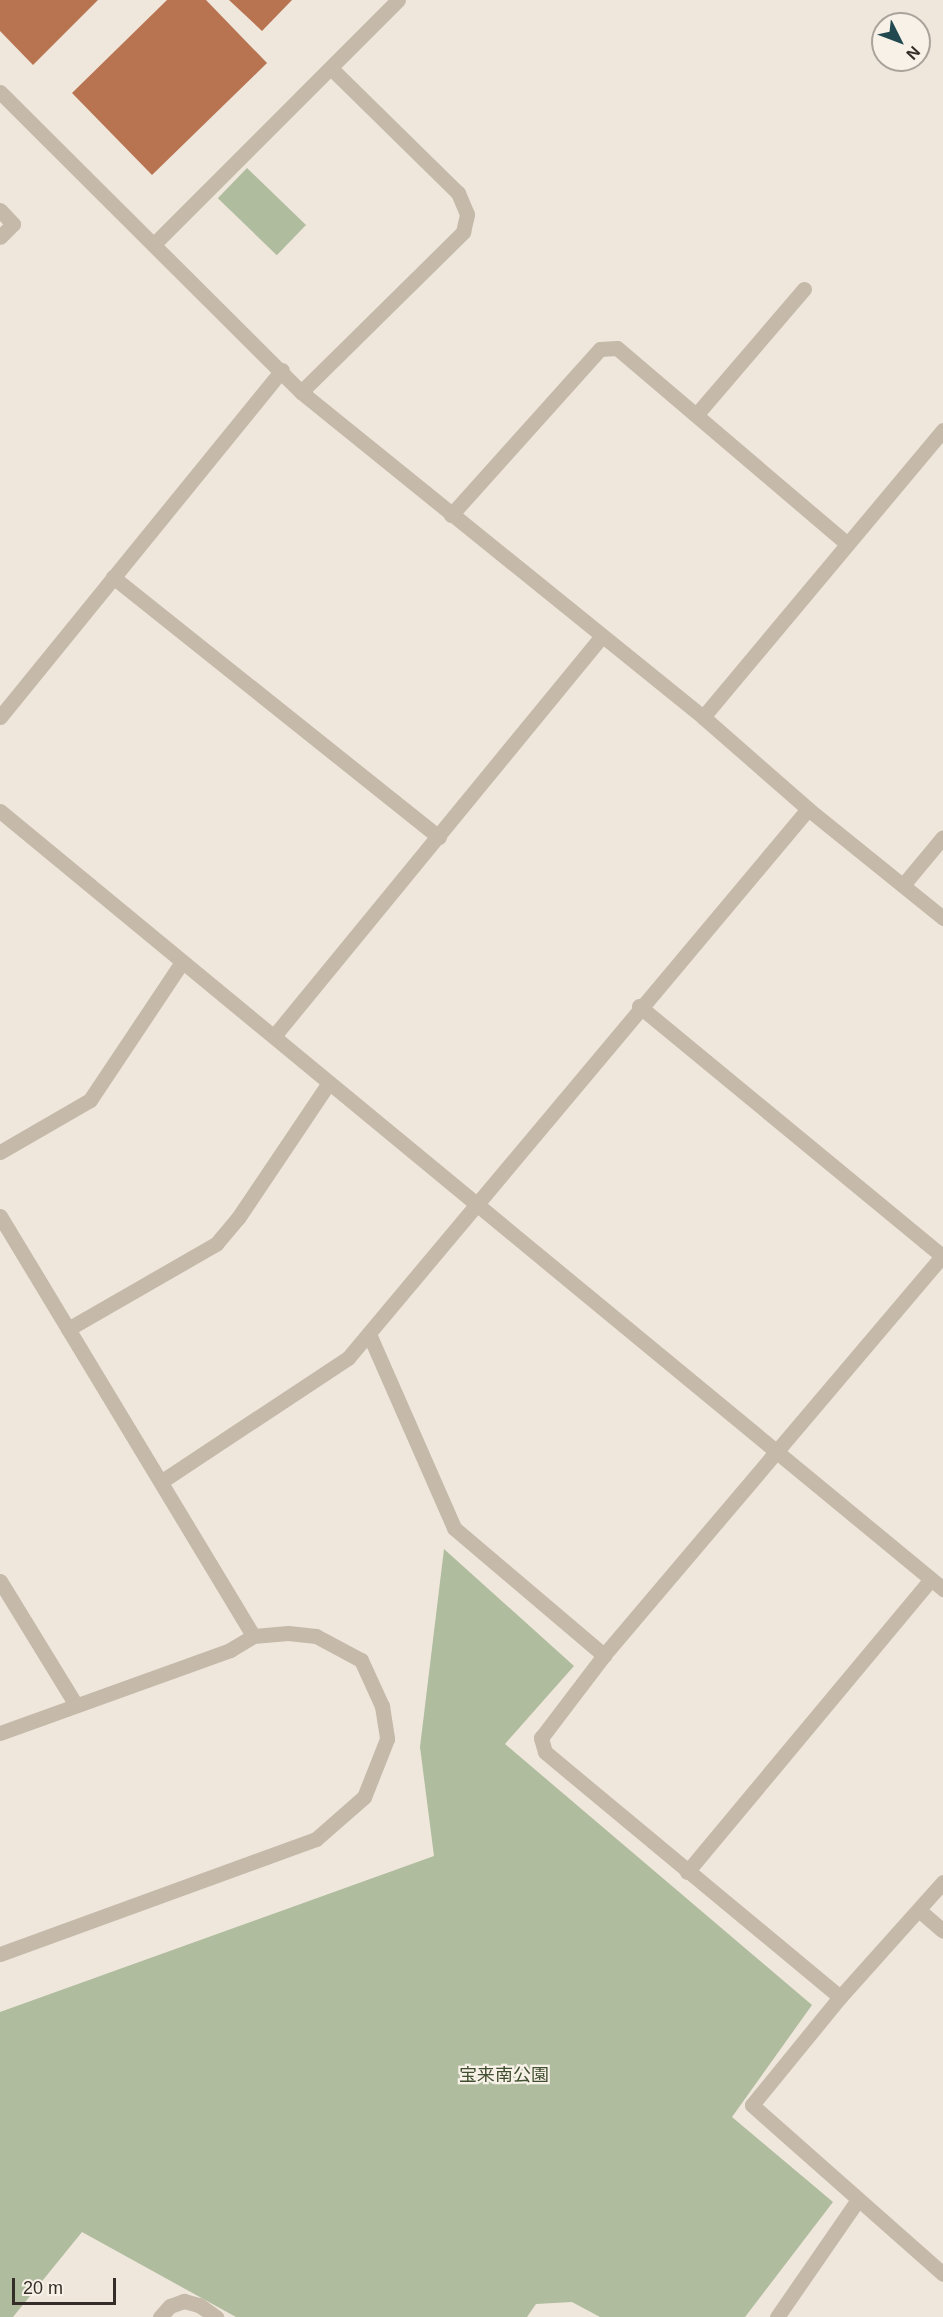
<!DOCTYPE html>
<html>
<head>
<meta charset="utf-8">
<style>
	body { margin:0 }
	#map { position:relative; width:943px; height:2317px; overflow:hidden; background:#efe7dc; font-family:Helvetica,"Noto Sans JP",sans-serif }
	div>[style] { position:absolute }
	.green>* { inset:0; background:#afbc9e; transform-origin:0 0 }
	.building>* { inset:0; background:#b87351 }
	.minor>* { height:15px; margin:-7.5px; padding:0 7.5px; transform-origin:7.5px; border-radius:7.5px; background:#c5b9a9 }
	span { translate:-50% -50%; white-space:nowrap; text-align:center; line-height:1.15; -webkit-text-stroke:4.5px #f7f1e8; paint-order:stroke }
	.park-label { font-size:18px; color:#404f2f }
	.north { position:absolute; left:871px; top:12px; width:60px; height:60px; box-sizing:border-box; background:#f7f1e8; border:2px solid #a9a39b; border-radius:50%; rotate:132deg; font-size:16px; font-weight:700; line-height:24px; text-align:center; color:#342d28 }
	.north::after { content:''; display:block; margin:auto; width:21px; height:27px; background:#234950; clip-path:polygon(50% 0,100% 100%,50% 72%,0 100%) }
	.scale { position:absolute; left:12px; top:2278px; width:104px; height:27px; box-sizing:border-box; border:3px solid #342d28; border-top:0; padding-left:8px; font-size:18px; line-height:21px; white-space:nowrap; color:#342d28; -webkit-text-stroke:4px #f7f1e8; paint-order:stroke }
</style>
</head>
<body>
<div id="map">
	<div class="green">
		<i style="left:247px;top:168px;width:82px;height:42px;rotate:44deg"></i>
		<i style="clip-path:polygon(444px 1549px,574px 1666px,505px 1744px,812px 2005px,732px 2117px,833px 2202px,745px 2317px,600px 2317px,572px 2302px,536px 2304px,527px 2317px,236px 2317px,82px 2232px,13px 2317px,0 2317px,0 2012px,434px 1856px,420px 1747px)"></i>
	</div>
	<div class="building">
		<i style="clip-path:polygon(0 0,98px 0,33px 65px,0 31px)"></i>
		<i style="clip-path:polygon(167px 0,206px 0,267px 63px,152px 175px,72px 93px)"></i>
		<i style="clip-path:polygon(229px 0,292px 0,262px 31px)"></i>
	</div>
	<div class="minor">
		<i style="left:0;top:92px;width:425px;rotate:44.9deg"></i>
		<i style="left:301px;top:392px;width:517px;rotate:38.95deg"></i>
		<i style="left:703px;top:717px;width:140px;rotate:41.2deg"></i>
		<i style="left:808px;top:809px;width:174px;rotate:38.9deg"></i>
		<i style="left:0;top:210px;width:19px;rotate:47deg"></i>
		<i style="left:13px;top:224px;width:18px;rotate:135deg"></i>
		<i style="left:154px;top:244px;width:345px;rotate:-45deg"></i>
		<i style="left:301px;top:392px;width:228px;rotate:-44.6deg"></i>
		<i style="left:463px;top:232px;width:18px;rotate:-77deg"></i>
		<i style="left:467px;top:214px;width:23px;rotate:-113deg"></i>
		<i style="left:458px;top:193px;width:178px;rotate:-135.5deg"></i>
		<i style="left:696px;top:415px;width:166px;rotate:-49.4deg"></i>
		<i style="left:451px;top:515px;width:223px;rotate:-48.1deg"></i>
		<i style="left:600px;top:349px;width:17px;rotate:-3deg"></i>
		<i style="left:617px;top:348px;width:301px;rotate:40.4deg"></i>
		<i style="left:113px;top:577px;width:417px;rotate:38.6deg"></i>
		<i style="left:0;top:717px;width:447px;rotate:-50.9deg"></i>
		<i style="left:703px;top:717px;width:374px;rotate:-50.1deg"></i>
		<i style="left:0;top:811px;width:1223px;rotate:39.52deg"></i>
		<i style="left:903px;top:885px;width:62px;rotate:-50.2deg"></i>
		<i style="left:639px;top:1006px;width:393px;rotate:39.5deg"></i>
		<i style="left:274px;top:1036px;width:516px;rotate:-50.66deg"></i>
		<i style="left:0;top:1152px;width:104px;rotate:-30deg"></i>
		<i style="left:90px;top:1100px;width:166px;rotate:-56.3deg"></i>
		<i style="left:0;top:1216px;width:490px;rotate:58.9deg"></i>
		<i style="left:68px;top:1329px;width:171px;rotate:-29.9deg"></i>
		<i style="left:216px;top:1244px;width:34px;rotate:-50deg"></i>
		<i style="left:238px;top:1218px;width:161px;rotate:-56.1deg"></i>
		<i style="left:369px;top:1334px;width:212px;rotate:66.3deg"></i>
		<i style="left:454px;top:1528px;width:197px;rotate:40.3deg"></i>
		<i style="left:162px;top:1481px;width:223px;rotate:-33.5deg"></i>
		<i style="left:348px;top:1358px;width:716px;rotate:-50.04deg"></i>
		<i style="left:0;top:1581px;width:145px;rotate:58.5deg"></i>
		<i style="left:0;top:1733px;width:245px;rotate:-19.8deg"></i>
		<i style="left:230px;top:1650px;width:27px;rotate:-31deg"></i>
		<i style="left:253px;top:1636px;width:35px;rotate:-5deg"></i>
		<i style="left:288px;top:1633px;width:28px;rotate:6deg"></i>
		<i style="left:316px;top:1636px;width:51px;rotate:28.1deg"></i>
		<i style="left:361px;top:1660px;width:51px;rotate:65.5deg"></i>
		<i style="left:382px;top:1706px;width:33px;rotate:81deg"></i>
		<i style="left:387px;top:1739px;width:62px;rotate:111.6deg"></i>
		<i style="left:364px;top:1797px;width:64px;rotate:138.8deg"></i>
		<i style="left:316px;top:1839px;width:336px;rotate:160deg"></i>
		<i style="left:687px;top:1872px;width:381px;rotate:-50.2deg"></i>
		<i style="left:943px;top:1882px;width:154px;rotate:131.8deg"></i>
		<i style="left:840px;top:1997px;width:139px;rotate:129.2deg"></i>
		<i style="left:752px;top:2105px;width:255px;rotate:41.5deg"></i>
		<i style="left:920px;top:1911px;width:30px;rotate:41deg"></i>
		<i style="left:840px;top:1997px;width:383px;rotate:-140.3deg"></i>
		<i style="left:545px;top:1752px;width:15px;rotate:-106deg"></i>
		<i style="left:541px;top:1738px;width:104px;rotate:-52.8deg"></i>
		<i style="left:604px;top:1655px;width:524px;rotate:-49.72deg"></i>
		<i style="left:160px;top:2317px;width:15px;rotate:-48deg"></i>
		<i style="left:170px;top:2306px;width:15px;rotate:-20deg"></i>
		<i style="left:184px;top:2301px;width:16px;rotate:15deg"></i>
		<i style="left:199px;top:2305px;width:21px;rotate:35deg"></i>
		<i style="left:777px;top:2317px;width:141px;rotate:-55.4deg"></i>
	</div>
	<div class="park-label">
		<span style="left:504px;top:2075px">宝来南公園</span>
	</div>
	<div class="north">N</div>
	<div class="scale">20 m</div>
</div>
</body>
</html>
